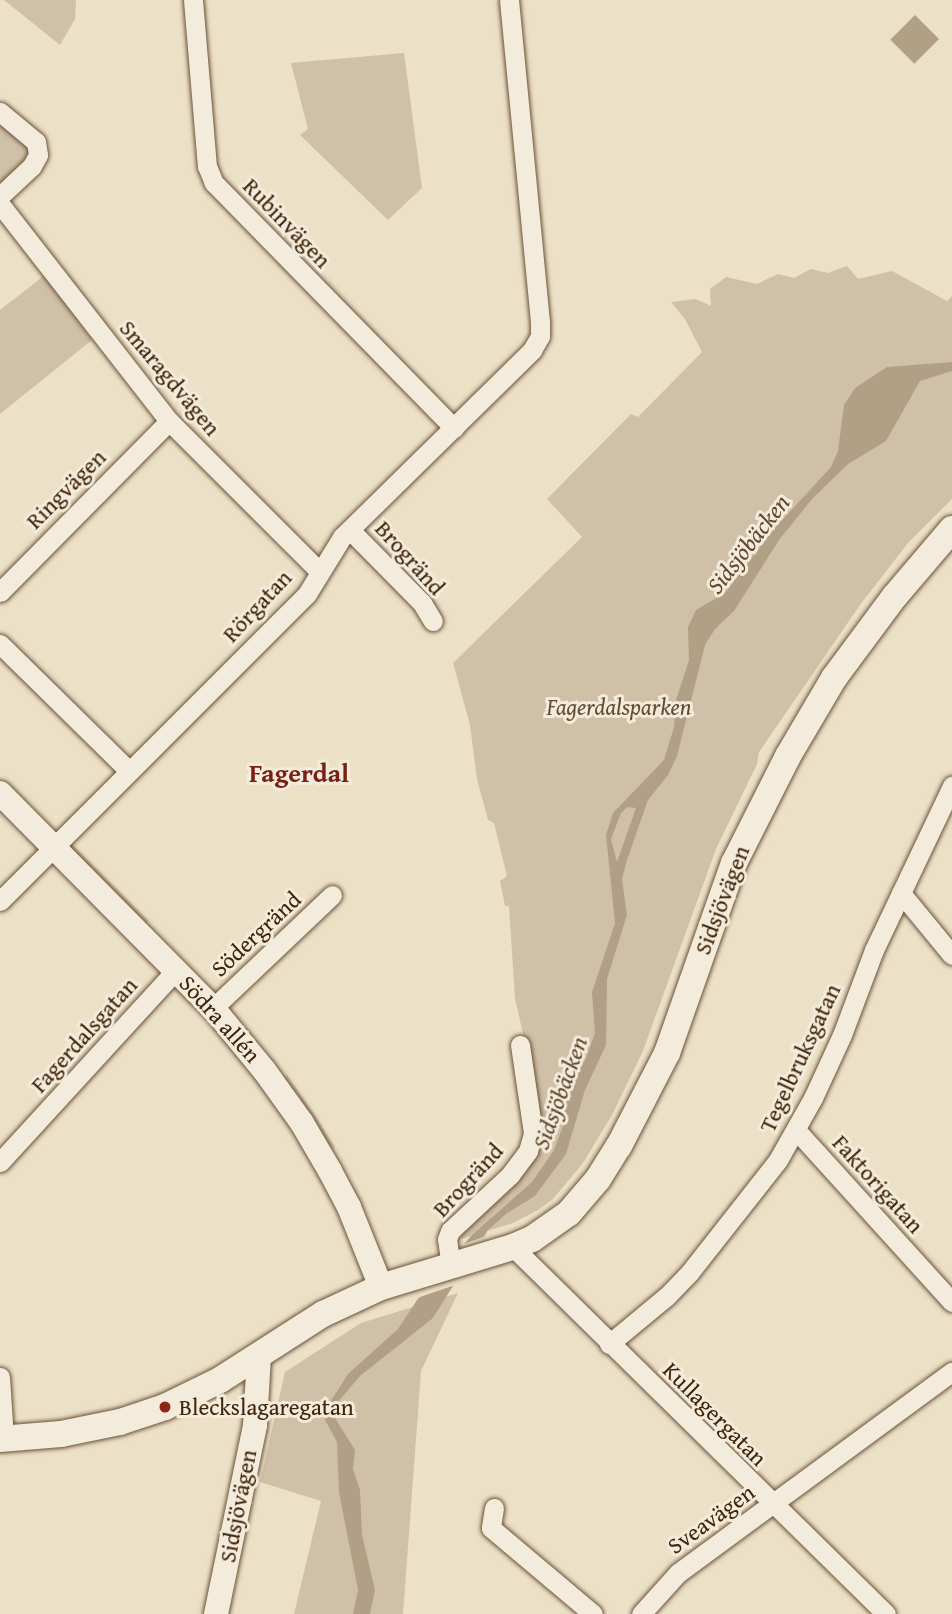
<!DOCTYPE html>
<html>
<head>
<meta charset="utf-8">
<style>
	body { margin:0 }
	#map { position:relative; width:952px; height:1614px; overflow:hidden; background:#ece0c7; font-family:"Gentium Book Plus",serif }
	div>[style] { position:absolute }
	.green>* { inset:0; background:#cfc0a7; transform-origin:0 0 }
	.water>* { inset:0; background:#b2a086; transform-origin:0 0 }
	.pier>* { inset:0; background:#ece0c7 }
	.roads { filter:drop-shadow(0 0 2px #6b5338) drop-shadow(0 0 2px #6b5338) }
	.minor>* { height:19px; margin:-9.5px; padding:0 9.5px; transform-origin:9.5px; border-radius:9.5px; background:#f3ebdb }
	.tertiary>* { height:24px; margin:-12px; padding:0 12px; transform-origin:12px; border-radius:12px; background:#f3ebdb }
	.secondary>* { height:26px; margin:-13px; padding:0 13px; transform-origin:13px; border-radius:13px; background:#f3ebdb }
	.dots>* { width:19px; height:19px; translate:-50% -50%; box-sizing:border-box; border:4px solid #f3ebdb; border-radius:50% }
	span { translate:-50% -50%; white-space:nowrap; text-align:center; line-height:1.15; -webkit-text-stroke:6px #f3ebdb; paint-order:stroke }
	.street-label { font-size:23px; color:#402408 }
	.park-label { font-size:23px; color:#644b30; font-style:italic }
	.poi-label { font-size:23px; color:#402408 }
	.left { translate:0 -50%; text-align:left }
	.water-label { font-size:24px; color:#62492e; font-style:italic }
	.quarter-label { font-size:26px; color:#7a1f14; font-weight:700 }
</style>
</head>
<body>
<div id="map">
	<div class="green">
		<i style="clip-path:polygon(4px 0,76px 0,75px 19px,60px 45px)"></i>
		<i style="clip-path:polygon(404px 53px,422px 188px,388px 220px,300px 135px,308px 129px,291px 63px)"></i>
		<i style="clip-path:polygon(0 122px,30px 147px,32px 155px,0 185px)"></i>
		<i style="clip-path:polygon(847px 266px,858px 279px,892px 271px,947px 301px,952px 296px,952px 499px,908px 543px,860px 605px,759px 752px,757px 764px,716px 849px,643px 1051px,612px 1115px,583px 1163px,553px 1199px,538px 1210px,513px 1223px,461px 1239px,462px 1229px,502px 1194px,538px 1102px,515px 998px,509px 906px,505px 906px,500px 881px,507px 876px,494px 823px,488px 820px,477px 779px,470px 725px,453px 663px,582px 537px,547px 499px,631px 414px,638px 417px,702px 352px,685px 319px,671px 302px,696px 299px,711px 306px,710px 289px,726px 277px,757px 284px,778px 274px,794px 278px,811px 269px,828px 273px)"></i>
		<i style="clip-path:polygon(45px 275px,92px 340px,0 414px,0 310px)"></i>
		<i style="left:71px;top:843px;width:110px;height:6px;rotate:45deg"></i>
		<i style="clip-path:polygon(287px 1075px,313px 1112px,335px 1147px,331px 1149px,284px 1078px)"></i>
		<i style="clip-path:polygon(458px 1293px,421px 1371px,403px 1614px,294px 1614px,321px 1501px,260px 1482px,285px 1372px,361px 1323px)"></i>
	</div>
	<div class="water">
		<i style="left:915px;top:15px;width:34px;height:35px;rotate:45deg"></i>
		<i style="clip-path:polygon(evenodd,952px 362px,952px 371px,920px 381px,886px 441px,848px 464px,812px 499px,779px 540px,734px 611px,715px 629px,705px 645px,677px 756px,668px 775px,648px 800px,627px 860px,622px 879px,627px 915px,607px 979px,606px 1045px,585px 1090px,566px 1154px,535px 1196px,507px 1213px,488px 1230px,433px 1318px,360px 1376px,338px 1402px,335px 1418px,355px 1450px,353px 1469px,360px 1490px,362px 1535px,375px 1590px,370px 1614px,353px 1614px,358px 1590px,339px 1492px,337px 1442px,325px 1420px,327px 1407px,348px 1374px,398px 1329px,417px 1300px,471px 1236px,532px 1182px,554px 1150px,563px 1126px,566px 1095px,586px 1058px,595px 1033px,592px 992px,615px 923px,606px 835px,613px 813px,664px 760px,674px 727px,676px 700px,689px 660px,688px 627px,696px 610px,725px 593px,774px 529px,831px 467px,838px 451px,844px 405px,855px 388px,887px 367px,952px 362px,627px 807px,636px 808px,617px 862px,611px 839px,621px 813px,627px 807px)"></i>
	</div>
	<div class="pier">
		<i style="clip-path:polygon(489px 1235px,461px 1283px,414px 1299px,458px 1246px)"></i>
	</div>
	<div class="roads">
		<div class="minor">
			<i style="left:193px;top:0;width:167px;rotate:85.2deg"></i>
			<i style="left:207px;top:166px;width:18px;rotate:68deg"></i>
			<i style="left:214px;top:183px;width:343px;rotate:45.6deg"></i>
			<i style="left:0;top:112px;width:47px;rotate:39.8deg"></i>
			<i style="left:36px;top:142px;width:13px;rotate:81deg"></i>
			<i style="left:38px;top:155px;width:13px;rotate:119deg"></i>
			<i style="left:32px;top:166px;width:44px;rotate:136.8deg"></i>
			<i style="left:0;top:204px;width:275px;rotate:52.1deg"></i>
			<i style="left:169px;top:421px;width:212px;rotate:45deg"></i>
			<i style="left:350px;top:530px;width:103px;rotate:45.4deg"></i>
			<i style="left:422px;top:603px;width:21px;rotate:59deg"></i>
			<i style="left:0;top:592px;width:240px;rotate:-45.3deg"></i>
			<i style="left:0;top:644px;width:180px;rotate:44.5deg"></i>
			<i style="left:901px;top:893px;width:80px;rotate:50.6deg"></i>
			<i style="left:0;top:901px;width:434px;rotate:-45deg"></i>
			<i style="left:307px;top:594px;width:67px;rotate:-58.4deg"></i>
			<i style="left:342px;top:537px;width:267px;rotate:-44.5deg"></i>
			<i style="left:532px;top:350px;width:16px;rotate:-60deg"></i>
			<i style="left:540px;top:336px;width:14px;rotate:-90deg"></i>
			<i style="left:540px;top:322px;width:323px;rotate:-95.5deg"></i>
			<i style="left:213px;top:1008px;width:164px;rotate:-43.5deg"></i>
			<i style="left:796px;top:1130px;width:232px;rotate:47.8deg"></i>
			<i style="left:0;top:1162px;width:260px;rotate:-47.5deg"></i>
			<i style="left:513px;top:1247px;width:523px;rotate:44.54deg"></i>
			<i style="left:451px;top:1267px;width:28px;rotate:-98deg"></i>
			<i style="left:447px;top:1239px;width:9px;rotate:-69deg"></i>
			<i style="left:450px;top:1231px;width:82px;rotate:-43deg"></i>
			<i style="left:510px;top:1175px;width:30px;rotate:-53deg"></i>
			<i style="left:528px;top:1151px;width:19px;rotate:-74deg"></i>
			<i style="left:533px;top:1133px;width:89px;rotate:-98.4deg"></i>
			<i style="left:609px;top:1344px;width:75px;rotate:-39.6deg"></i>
			<i style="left:667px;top:1296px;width:33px;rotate:-46deg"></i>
			<i style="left:690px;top:1272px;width:142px;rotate:-51.8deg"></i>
			<i style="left:778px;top:1160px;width:71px;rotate:-60.6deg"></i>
			<i style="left:813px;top:1098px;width:69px;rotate:-65.3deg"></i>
			<i style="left:842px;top:1035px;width:91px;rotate:-69.4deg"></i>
			<i style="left:874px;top:950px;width:182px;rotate:-64.6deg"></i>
			<i style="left:0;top:1377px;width:62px;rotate:86.3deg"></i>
			<i style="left:494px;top:1508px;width:20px;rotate:99deg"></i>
			<i style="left:491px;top:1528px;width:133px;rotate:40.1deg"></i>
			<i style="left:641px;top:1614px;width:55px;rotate:-47.9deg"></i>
			<i style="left:678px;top:1573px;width:340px;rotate:-36.3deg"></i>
		</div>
		<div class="tertiary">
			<i style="left:0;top:793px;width:303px;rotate:45.3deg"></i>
			<i style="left:213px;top:1008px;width:80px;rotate:50.6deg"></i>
			<i style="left:264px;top:1070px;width:65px;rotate:54.4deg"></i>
			<i style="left:302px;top:1123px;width:56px;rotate:59.7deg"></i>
			<i style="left:330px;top:1171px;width:41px;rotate:62.2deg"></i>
			<i style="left:349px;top:1207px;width:86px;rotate:68.2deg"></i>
			<i style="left:216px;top:1614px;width:193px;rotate:-78.3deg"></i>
			<i style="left:255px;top:1425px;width:70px;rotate:-86.7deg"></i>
		</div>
		<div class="secondary">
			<i style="left:0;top:1439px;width:61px;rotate:-4.7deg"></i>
			<i style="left:61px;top:1434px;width:60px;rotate:-11.5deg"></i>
			<i style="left:120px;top:1422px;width:47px;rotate:-18.4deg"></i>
			<i style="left:165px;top:1407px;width:61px;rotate:-26.1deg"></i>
			<i style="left:220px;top:1380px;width:122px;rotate:-32.7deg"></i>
			<i style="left:323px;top:1314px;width:64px;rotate:-25deg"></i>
			<i style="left:381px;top:1287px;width:138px;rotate:-16.9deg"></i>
			<i style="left:513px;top:1247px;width:21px;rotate:-23deg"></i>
			<i style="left:532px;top:1239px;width:45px;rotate:-35.1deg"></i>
			<i style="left:569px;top:1213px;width:45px;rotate:-49.5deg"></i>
			<i style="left:598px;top:1179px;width:39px;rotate:-58deg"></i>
			<i style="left:619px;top:1146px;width:105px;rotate:-62.7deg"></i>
			<i style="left:667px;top:1053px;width:201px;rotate:-70.6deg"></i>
			<i style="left:734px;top:863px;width:120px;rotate:-63.2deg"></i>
			<i style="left:788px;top:756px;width:91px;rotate:-59.5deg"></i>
			<i style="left:834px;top:678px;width:102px;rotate:-53.4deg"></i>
			<i style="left:895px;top:596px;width:88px;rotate:-49.6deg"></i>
		</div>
	</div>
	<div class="dots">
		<i style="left:165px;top:1407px;background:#8f2418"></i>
	</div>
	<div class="street-label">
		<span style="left:287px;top:223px;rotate:46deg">Rubinvägen</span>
		<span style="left:170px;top:378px;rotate:50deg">Smaragdvägen</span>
		<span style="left:66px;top:489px;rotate:-45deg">Ringvägen</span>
		<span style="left:410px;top:558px;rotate:48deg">Brogränd</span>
		<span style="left:257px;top:606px;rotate:-47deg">Rörgatan</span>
		<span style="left:722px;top:900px;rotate:-69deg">Sidsjövägen</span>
		<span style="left:256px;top:934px;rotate:-43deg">Södergränd</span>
		<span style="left:220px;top:1019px;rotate:48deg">Södra allén</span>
		<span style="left:84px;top:1035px;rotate:-48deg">Fagerdalsgatan</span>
		<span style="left:800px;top:1058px;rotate:-65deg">Tegelbruksgatan</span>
		<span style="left:468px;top:1180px;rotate:-47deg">Brogränd</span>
		<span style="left:878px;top:1184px;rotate:48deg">Faktorigatan</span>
		<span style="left:715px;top:1414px;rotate:45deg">Kullagergatan</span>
		<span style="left:238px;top:1506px;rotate:-79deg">Sidsjövägen</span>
		<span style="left:711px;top:1519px;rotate:-36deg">Sveavägen</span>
	</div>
	<div class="park-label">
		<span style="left:619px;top:707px">Fagerdalsparken</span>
	</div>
	<div class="poi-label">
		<span class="left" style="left:179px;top:1407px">Bleckslagaregatan</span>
	</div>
	<div class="water-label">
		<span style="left:748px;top:544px;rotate:-52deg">Sidsjöbäcken</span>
		<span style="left:560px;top:1093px;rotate:-70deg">Sidsjöbäcken</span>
	</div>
	<div class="quarter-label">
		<span style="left:299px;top:773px">Fagerdal</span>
	</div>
</div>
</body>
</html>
